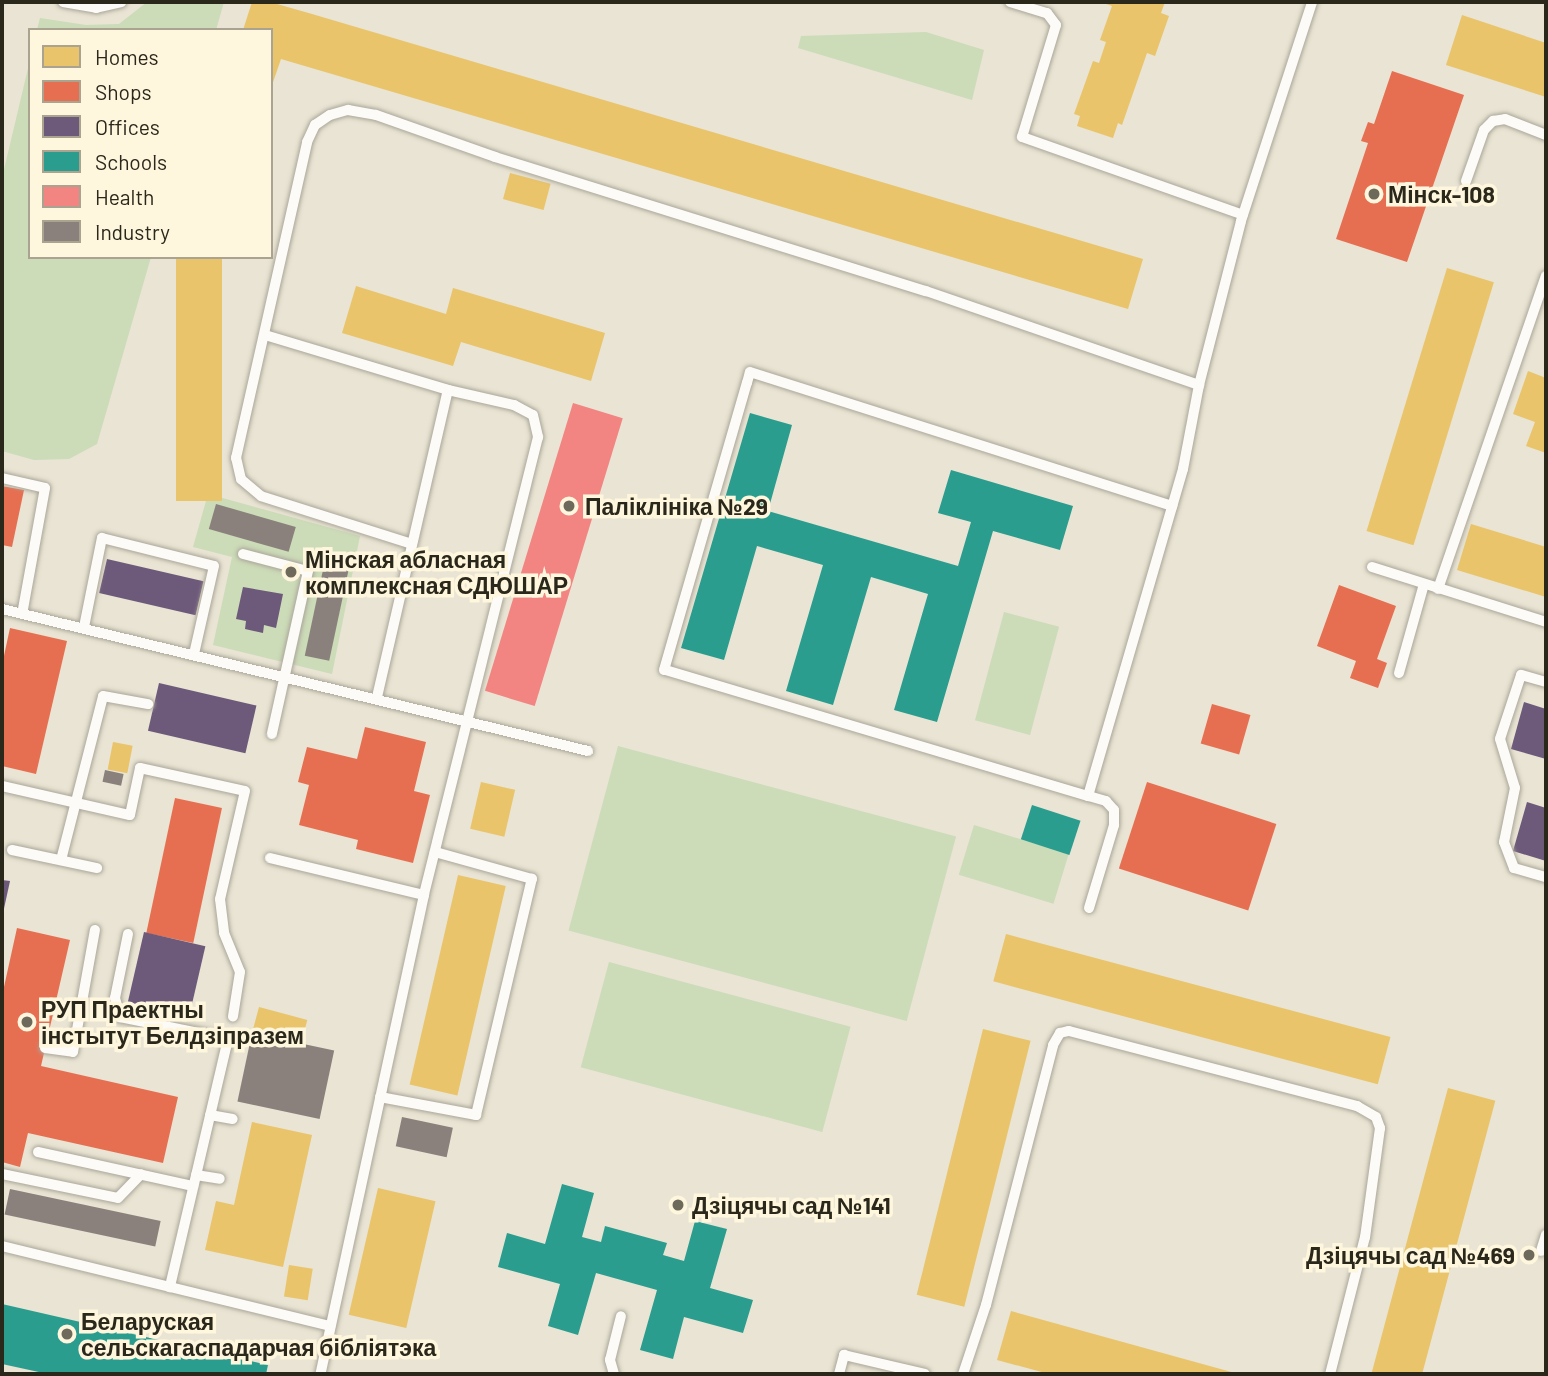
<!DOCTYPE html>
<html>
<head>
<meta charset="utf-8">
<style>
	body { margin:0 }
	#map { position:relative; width:1548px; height:1376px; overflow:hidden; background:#e9e4d3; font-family:Barlow,sans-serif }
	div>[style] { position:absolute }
	.green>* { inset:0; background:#ccdbb8; transform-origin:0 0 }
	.homes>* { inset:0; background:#e9c46a; transform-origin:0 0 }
	.shops>* { inset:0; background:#e76f51; transform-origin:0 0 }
	.offices>* { inset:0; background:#6d597a; transform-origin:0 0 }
	.schools>* { inset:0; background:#2a9d8f; transform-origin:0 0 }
	.health>* { inset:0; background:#f28482; transform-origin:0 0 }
	.industry>* { inset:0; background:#8a817c; transform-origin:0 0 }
	.roads { filter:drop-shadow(0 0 2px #aaa699) drop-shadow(0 0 2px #aaa699) }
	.service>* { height:10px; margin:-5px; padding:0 5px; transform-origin:5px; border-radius:5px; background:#fcfbf8 }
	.dots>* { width:19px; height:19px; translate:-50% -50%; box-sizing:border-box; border:4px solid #fef6dd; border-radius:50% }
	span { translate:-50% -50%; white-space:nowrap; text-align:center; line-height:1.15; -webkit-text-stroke:7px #fef6dd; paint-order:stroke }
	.poi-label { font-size:23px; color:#2a271b; font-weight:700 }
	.left { translate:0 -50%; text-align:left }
	.right { translate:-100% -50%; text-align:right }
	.frame { position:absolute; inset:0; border:4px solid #2a271b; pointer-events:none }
	.legend { position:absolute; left:28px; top:28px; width:245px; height:231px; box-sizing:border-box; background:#fef6dd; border:2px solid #a9a38f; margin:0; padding:9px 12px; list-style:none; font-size:21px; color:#2a271b }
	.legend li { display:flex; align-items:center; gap:14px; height:35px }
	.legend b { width:35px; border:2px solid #a9a38f }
</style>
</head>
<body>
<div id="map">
	<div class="green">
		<i style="clip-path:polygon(147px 2px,224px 2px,216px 30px,37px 30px,40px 18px,86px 25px,119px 24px)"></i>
		<i style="clip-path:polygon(926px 32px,984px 50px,972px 100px,798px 48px,801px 36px)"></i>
		<i style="clip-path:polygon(30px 60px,30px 257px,151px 257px,97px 444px,69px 459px,34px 460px,2px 451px,2px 178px)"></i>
		<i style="clip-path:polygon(208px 494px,360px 536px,332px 674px,213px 645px,232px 557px,193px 547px)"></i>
		<i style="left:1004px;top:612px;width:57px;height:112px;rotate:15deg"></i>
		<i style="left:618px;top:746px;width:350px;height:191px;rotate:15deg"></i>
		<i style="left:974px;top:825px;width:99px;height:52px;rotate:17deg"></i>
		<i style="left:609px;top:962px;width:250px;height:109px;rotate:15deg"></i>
	</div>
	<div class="homes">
		<i style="clip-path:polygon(252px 2px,270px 2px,312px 14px,1143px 259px,1128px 309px,281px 59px,271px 88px,271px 30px,243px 30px)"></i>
		<i style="clip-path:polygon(1100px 2px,1165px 2px,1161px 13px,1169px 16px,1155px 56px,1147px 53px,1122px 125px,1118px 123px,1113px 138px,1077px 126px,1080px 116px,1074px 114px,1093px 61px,1099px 63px,1106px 42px,1100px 40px,1112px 6px)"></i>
		<i style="clip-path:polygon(1462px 15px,1546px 43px,1546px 97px,1446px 65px)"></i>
		<i style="left:510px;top:173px;width:42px;height:27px;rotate:15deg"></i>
		<i style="left:176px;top:257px;width:46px;height:244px"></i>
		<i style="left:1447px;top:268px;width:49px;height:275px;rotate:17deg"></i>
		<i style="clip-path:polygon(356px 286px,446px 314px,453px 288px,605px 333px,591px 381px,461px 342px,453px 366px,342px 333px)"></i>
		<i style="clip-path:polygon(1528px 371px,1546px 378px,1546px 453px,1526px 446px,1535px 422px,1513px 414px)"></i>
		<i style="clip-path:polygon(1471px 524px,1546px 547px,1546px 597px,1457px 570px)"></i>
		<i style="left:113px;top:742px;width:20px;height:28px;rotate:11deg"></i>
		<i style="left:481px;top:782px;width:35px;height:48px;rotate:13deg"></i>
		<i style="left:458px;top:875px;width:49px;height:215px;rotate:13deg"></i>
		<i style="left:1006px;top:934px;width:398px;height:49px;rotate:15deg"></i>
		<i style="left:259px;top:1007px;width:50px;height:22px;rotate:15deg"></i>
		<i style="left:983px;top:1029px;width:49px;height:274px;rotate:14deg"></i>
		<i style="left:1448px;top:1088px;width:49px;height:296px;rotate:15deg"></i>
		<i style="clip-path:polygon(252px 1122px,312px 1135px,283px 1267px,205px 1250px,216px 1201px,234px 1205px)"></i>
		<i style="left:378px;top:1188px;width:59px;height:130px;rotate:13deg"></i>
		<i style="left:289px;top:1265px;width:24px;height:32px;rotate:9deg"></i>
		<i style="clip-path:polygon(1011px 1311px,1235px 1373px,1235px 1374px,1049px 1374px,997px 1360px)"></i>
	</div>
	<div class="shops">
		<i style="clip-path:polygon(1392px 71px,1464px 95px,1407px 262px,1336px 239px,1368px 143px,1361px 141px,1368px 122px,1374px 124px)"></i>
		<i style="clip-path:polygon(2px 486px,24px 490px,12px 547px,2px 545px)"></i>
		<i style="clip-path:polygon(1339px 585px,1396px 606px,1377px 659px,1387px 663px,1378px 688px,1350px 678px,1356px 661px,1317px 646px)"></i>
		<i style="clip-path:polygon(10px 628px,67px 641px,36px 774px,2px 766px,2px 665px)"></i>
		<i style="left:1212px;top:704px;width:40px;height:41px;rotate:16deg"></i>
		<i style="clip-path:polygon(365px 727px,426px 742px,414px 791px,430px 795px,413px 863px,356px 849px,358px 840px,299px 825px,309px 785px,298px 782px,307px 747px,357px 759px)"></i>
		<i style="left:1147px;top:782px;width:136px;height:91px;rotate:18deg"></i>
		<i style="left:175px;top:798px;width:48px;height:138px;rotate:12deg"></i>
		<i style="clip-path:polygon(17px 928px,70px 940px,41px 1066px,178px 1097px,163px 1163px,28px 1133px,20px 1167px,2px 1162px,2px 996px)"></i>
	</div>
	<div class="offices">
		<i style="left:107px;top:559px;width:99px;height:35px;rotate:13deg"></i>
		<i style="clip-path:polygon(243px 587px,283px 594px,276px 628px,264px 625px,263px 633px,245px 629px,246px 621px,236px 619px)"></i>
		<i style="left:159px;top:683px;width:100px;height:49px;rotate:13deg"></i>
		<i style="clip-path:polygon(1524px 702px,1546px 709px,1546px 759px,1511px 749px)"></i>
		<i style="clip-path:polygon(1527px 802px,1546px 808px,1546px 861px,1513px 851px)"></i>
		<i style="clip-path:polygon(2px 880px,10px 881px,3px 913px,2px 913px)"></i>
		<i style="left:144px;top:932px;width:63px;height:72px;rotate:13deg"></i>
	</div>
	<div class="schools">
		<i style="clip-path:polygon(750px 413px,792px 425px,768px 511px,958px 566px,971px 522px,938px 513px,951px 470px,1073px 506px,1060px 550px,993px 531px,937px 722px,894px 710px,928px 594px,871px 577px,833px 705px,786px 691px,823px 565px,757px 546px,724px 660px,681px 648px)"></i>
		<i style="left:1032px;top:805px;width:51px;height:36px;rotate:18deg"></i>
		<i style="clip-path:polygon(562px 1184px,594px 1193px,582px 1237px,601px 1242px,605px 1226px,667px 1243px,663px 1255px,684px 1261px,695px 1221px,727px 1229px,710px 1288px,753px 1300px,743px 1333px,684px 1317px,673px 1359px,640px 1350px,657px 1290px,596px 1273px,578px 1335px,548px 1326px,560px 1284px,498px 1267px,507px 1233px,545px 1244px)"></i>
		<i style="clip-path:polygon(2px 1304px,268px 1365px,266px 1374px,48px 1374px,2px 1364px)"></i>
	</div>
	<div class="health">
		<i style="left:573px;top:403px;width:52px;height:301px;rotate:17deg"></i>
	</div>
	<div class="industry">
		<i style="left:216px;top:504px;width:83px;height:26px;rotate:16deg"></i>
		<i style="left:327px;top:551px;width:25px;height:107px;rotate:12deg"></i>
		<i style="left:105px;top:770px;width:19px;height:12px;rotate:12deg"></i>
		<i style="left:252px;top:1033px;width:84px;height:70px;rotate:12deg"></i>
		<i style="left:402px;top:1117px;width:52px;height:30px;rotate:12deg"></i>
		<i style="left:10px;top:1189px;width:154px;height:26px;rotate:12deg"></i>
	</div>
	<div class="roads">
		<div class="service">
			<i style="left:63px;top:2px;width:34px;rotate:10deg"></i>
			<i style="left:96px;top:8px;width:26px;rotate:-13deg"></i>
			<i style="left:1010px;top:2px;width:39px;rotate:17deg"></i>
			<i style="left:1047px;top:13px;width:15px;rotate:53deg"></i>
			<i style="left:1056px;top:25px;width:117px;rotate:106.9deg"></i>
			<i style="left:1022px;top:137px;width:234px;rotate:19.4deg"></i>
			<i style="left:1466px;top:181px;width:54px;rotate:-70.6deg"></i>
			<i style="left:1484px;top:130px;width:13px;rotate:-45deg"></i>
			<i style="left:1493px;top:121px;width:12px;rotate:-9deg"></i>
			<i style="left:1505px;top:119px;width:44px;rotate:21.3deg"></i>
			<i style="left:265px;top:335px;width:191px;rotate:16.7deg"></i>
			<i style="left:448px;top:390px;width:68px;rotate:12.8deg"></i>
			<i style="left:514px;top:405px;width:21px;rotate:28deg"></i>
			<i style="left:533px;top:415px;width:23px;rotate:77deg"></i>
			<i style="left:538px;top:437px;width:472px;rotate:104deg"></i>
			<i style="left:424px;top:895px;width:490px;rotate:102.2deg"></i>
			<i style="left:2px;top:478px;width:44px;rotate:13.1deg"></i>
			<i style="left:45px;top:488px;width:128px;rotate:100.3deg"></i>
			<i style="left:412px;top:544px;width:158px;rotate:-162.4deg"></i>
			<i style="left:261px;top:496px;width:26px;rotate:-140deg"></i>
			<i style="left:241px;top:479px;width:22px;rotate:-103deg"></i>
			<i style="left:236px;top:458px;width:324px;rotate:-77.3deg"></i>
			<i style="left:307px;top:142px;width:19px;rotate:-65deg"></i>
			<i style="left:315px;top:125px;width:18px;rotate:-34deg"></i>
			<i style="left:330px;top:115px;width:19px;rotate:-16deg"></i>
			<i style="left:348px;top:110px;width:28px;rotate:10deg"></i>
			<i style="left:376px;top:115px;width:126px;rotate:19.4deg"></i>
			<i style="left:495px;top:157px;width:451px;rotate:17.3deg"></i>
			<i style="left:926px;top:291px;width:289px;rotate:19deg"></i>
			<i style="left:243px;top:554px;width:67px;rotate:14.7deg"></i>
			<i style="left:308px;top:571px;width:167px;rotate:102.5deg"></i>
			<i style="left:1372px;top:567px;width:182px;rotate:17.5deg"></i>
			<i style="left:1438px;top:589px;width:331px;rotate:-71deg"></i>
			<i style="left:2px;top:609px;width:603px;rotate:13.62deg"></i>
			<i style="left:84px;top:627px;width:91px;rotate:-78.6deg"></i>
			<i style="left:102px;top:538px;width:115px;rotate:14deg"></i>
			<i style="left:214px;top:566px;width:90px;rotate:102.8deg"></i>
			<i style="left:1399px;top:673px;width:92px;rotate:-74.3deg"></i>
			<i style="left:1546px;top:682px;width:26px;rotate:-164deg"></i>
			<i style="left:1521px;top:675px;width:67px;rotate:108.2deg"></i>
			<i style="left:1500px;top:739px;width:51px;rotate:73deg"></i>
			<i style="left:1515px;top:788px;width:55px;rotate:101.5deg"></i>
			<i style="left:1504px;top:842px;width:28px;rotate:69deg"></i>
			<i style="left:1514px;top:868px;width:33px;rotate:16deg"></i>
			<i style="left:377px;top:697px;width:315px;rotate:-77deg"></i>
			<i style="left:2px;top:786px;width:131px;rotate:12.8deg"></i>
			<i style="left:130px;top:815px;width:48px;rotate:-78deg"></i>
			<i style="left:140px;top:768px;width:107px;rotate:12.4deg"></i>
			<i style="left:245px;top:791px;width:111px;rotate:103deg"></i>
			<i style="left:220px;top:899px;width:34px;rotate:83deg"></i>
			<i style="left:224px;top:933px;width:42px;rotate:67.7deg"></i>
			<i style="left:240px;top:972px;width:45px;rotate:99deg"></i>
			<i style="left:1088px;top:796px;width:442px;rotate:-163.4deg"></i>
			<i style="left:664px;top:670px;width:299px;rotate:-73.9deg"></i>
			<i style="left:747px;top:383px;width:11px;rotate:-75deg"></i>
			<i style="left:750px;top:372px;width:443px;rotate:17.6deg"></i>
			<i style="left:12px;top:850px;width:87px;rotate:12deg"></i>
			<i style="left:270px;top:858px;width:158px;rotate:13.5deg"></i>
			<i style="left:61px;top:860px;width:169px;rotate:-75.6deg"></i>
			<i style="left:103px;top:696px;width:46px;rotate:10.1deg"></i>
			<i style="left:1089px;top:908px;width:87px;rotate:-73.2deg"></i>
			<i style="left:1114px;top:825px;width:15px;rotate:-90deg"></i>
			<i style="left:1114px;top:810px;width:12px;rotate:-132deg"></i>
			<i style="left:1106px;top:801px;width:19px;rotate:-164deg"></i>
			<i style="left:1088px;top:796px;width:341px;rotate:-73.8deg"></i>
			<i style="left:1183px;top:469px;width:86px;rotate:-79.2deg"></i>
			<i style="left:1199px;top:385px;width:169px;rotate:-75.6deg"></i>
			<i style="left:1241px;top:221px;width:230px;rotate:-72deg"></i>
			<i style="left:128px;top:934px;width:65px;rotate:101.5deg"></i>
			<i style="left:115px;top:998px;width:20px;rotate:75deg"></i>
			<i style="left:120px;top:1017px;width:110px;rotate:11.5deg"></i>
			<i style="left:228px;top:1039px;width:255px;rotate:103.2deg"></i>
			<i style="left:45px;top:1048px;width:28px;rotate:8deg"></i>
			<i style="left:73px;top:1052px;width:124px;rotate:-79.8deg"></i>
			<i style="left:380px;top:1097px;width:98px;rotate:10.6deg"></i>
			<i style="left:476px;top:1115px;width:243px;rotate:-76.7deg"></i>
			<i style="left:532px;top:879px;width:101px;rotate:-164.4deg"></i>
			<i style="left:210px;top:1115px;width:23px;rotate:10deg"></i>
			<i style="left:38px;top:1152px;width:159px;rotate:12.4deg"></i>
			<i style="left:2px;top:1174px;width:118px;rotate:11.7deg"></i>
			<i style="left:118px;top:1198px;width:33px;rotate:-46deg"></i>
			<i style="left:196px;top:1175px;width:24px;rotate:9deg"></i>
			<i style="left:2px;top:1246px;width:338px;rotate:13.7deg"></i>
			<i style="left:1541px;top:1251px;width:17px;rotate:-73deg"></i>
			<i style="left:614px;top:1374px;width:15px;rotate:-106deg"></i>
			<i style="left:610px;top:1360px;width:45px;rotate:-76deg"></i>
			<i style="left:839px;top:1374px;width:20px;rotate:-75deg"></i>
			<i style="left:844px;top:1355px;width:83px;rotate:13.2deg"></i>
			<i style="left:963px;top:1374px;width:73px;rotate:-71.6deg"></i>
			<i style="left:986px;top:1305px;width:268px;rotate:-75.5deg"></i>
			<i style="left:1053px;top:1045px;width:14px;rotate:-60deg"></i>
			<i style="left:1060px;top:1033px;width:9px;rotate:-13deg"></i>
			<i style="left:1069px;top:1031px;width:298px;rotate:14.6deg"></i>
			<i style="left:1357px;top:1106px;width:22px;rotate:30deg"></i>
			<i style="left:1376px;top:1117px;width:12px;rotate:70deg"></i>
			<i style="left:1380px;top:1128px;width:110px;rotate:97.8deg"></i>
			<i style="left:1365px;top:1237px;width:141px;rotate:104.3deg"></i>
		</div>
	</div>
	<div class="dots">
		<i style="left:1374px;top:194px;background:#6d695b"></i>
		<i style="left:569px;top:506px;background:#6d695b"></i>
		<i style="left:291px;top:572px;background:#6d695b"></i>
		<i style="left:27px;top:1022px;background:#6d695b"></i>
		<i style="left:678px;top:1205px;background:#6d695b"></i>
		<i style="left:1529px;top:1255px;background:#6d695b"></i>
		<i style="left:67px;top:1334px;background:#6d695b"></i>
	</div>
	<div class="poi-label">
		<span class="left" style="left:1388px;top:194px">Мінск-108</span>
		<span class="left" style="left:585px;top:506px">Паліклініка №29</span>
		<span class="left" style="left:305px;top:572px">Мінская абласная<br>комплексная СДЮШАР</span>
		<span class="left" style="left:41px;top:1022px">РУП Праектны<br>інстытут Белдзіпразем</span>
		<span class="left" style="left:692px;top:1205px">Дзіцячы сад №141</span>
		<span class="right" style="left:1515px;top:1255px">Дзіцячы сад №469</span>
		<span class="left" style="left:81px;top:1334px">Беларуская<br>сельскагаспадарчая бібліятэка</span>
	</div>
	<div class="frame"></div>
	<ul class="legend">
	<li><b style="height:19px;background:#e9c46a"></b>Homes</li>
	<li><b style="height:19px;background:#e76f51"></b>Shops</li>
	<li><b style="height:19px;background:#6d597a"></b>Offices</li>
	<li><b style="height:19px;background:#2a9d8f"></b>Schools</li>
	<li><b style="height:19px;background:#f28482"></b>Health</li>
	<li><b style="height:19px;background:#8a817c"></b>Industry</li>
	</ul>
</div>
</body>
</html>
